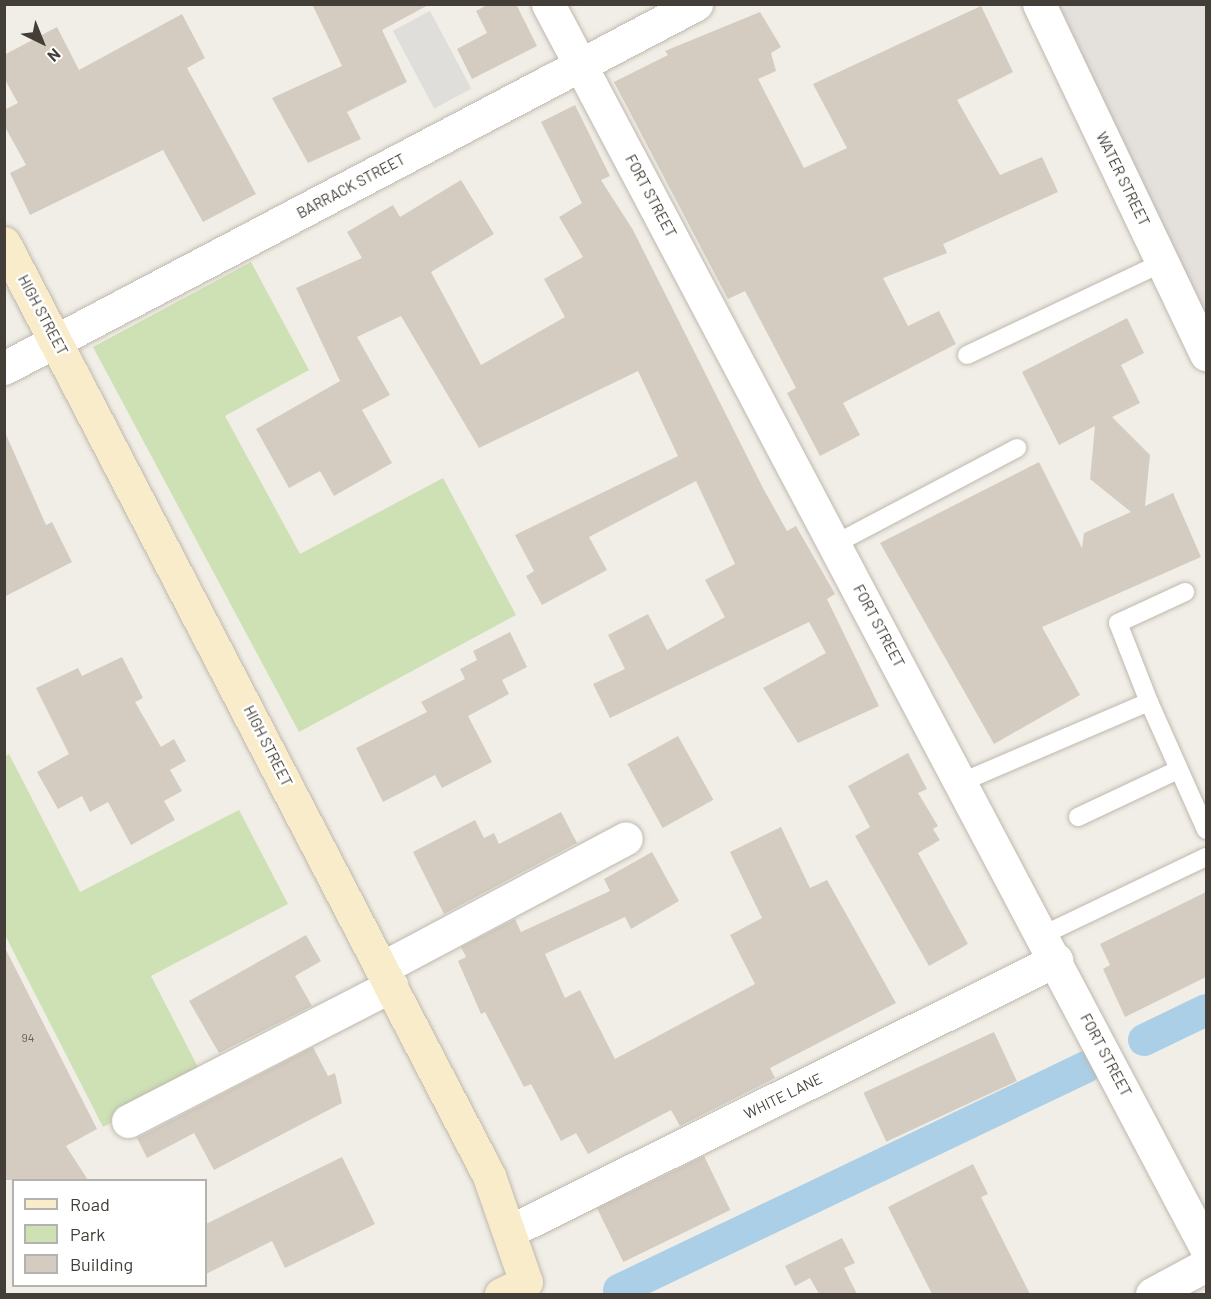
<!DOCTYPE html>
<html>
<head>
<meta charset="utf-8">
<style>
	body { margin:0 }
	#map { position:relative; width:1211px; height:1299px; overflow:hidden; background:#f1eee7; font-family:Barlow,sans-serif }
	div>[style] { position:absolute }
	.industrial>* { inset:0; background:#e4e0dc }
	.green>* { inset:0; background:#cde1b4 }
	.parking>* { inset:0; background:#e0dedb; transform-origin:0 0 }
	.canal>* { height:32px; margin:-16px; padding:0 16px; transform-origin:16px; border-radius:16px; background:#aacfe7 }
	.building>* { inset:0; background:#d4ccc1; transform-origin:0 0 }
	.roads { filter:drop-shadow(0 0 2px #bfb8ae) drop-shadow(0 0 2px #bfb8ae) }
	.service>* { height:18px; margin:-9px; padding:0 9px; transform-origin:9px; border-radius:9px; background:#fff }
	.minor>* { height:33px; margin:-16.5px; padding:0 16.5px; transform-origin:16.5px; border-radius:16.5px; background:#fff }
	.tertiary>* { height:33px; margin:-16.5px; padding:0 16.5px; transform-origin:16.5px; border-radius:16.5px; background:#fff }
	.secondary>* { height:33px; margin:-16.5px; padding:0 16.5px; transform-origin:16.5px; border-radius:16.5px; background:#f8ecca }
	span { translate:-50% -50%; white-space:nowrap; text-align:center; line-height:1.15; -webkit-text-stroke:5px #fff; paint-order:stroke }
	.number-label { font-size:12px; color:#67625a }
	.number-label span { -webkit-text-stroke-width:0 }
	.street-label { font-size:15px; color:#433e37 }
	.frame { position:absolute; inset:0; border:6px solid #433e37; pointer-events:none }
	.legend { position:absolute; left:12px; top:1179px; width:195px; height:108px; box-sizing:border-box; background:#fff; border:2px solid #b4b2af; margin:0; padding:8px 10px; list-style:none; font-size:18px; color:#433e37 }
	.legend li { display:flex; align-items:center; gap:12px; height:30px }
	.legend b { width:30px; border:2px solid #b4b2af }
	.north { position:absolute; left:12px; top:12px; width:60px; height:60px; -webkit-text-stroke:4px #fff; paint-order:stroke; rotate:137deg; font-size:16px; font-weight:700; line-height:24px; text-align:center; color:#433e37 }
	.north::after { content:''; display:block; margin:auto; width:21px; height:27px; background:#433e37; clip-path:polygon(50% 0,100% 100%,50% 72%,0 100%) }
</style>
</head>
<body>
<div id="map">
	<div class="industrial">
		<i style="clip-path:polygon(1059px 5px,1206px 5px,1206px 324px)"></i>
	</div>
	<div class="green">
		<i style="clip-path:polygon(251px 262px,309px 370px,225px 416px,300px 554px,443px 478px,516px 615px,299px 732px,93px 347px)"></i>
		<i style="clip-path:polygon(9px 754px,80px 892px,239px 810px,288px 904px,151px 976px,202px 1075px,103px 1127px,5px 935px,4px 757px)"></i>
	</div>
	<div class="parking">
		<i style="left:430px;top:11px;width:88px;height:42px;rotate:62deg"></i>
	</div>
	<div class="canal">
		<i style="left:1144px;top:1040px;width:69px;rotate:-25.8deg"></i>
		<i style="left:619px;top:1290px;width:518px;rotate:-25.53deg"></i>
	</div>
	<div class="building">
		<i style="clip-path:polygon(312px 4px,430px 4px,382px 30px,407px 82px,347px 112px,361px 139px,308px 163px,272px 98px,342px 66px)"></i>
		<i style="clip-path:polygon(489px 4px,516px 4px,537px 46px,472px 79px,457px 49px,487px 33px,476px 11px)"></i>
		<i style="clip-path:polygon(981px 6px,1013px 72px,957px 100px,1000px 175px,1042px 157px,1058px 192px,943px 244px,947px 253px,883px 278px,908px 326px,939px 311px,956px 344px,843px 403px,860px 435px,820px 456px,787px 393px,796px 388px,745px 291px,728px 299px,614px 82px,668px 55px,665px 51px,760px 12px,781px 47px,771px 53px,776px 71px,758px 79px,804px 168px,847px 148px,813px 84px)"></i>
		<i style="clip-path:polygon(182px 14px,205px 58px,187px 68px,256px 194px,203px 222px,163px 150px,30px 215px,10px 173px,26px 165px,4px 125px,4px 110px,18px 103px,4px 78px,4px 55px,57px 27px,79px 70px)"></i>
		<i style="clip-path:polygon(575px 105px,610px 176px,601px 180px,633px 230px,764px 490px,787px 531px,796px 526px,835px 594px,827px 599px,879px 706px,798px 743px,763px 688px,826px 653px,809px 622px,610px 718px,593px 684px,625px 669px,608px 635px,648px 614px,667px 650px,725px 617px,705px 580px,735px 564px,696px 481px,589px 537px,607px 570px,542px 605px,526px 576px,534px 571px,515px 535px,678px 456px,638px 371px,479px 448px,401px 316px,357px 337px,390px 395px,362px 410px,392px 463px,334px 496px,320px 471px,289px 488px,256px 429px,340px 381px,296px 288px,362px 258px,347px 232px,393px 205px,400px 217px,461px 180px,494px 234px,431px 272px,481px 365px,565px 317px,544px 279px,583px 257px,559px 217px,582px 203px,541px 122px)"></i>
		<i style="clip-path:polygon(1127px 318px,1144px 353px,1121px 365px,1140px 403px,1112px 417px,1150px 455px,1145px 506px,1173px 493px,1201px 557px,1042px 627px,1080px 695px,994px 744px,880px 543px,1039px 462px,1082px 548px,1084px 533px,1131px 512px,1090px 479px,1095px 426px,1059px 445px,1022px 372px)"></i>
		<i style="clip-path:polygon(4px 430px,46px 525px,52px 522px,72px 562px,4px 597px)"></i>
		<i style="clip-path:polygon(510px 632px,527px 667px,502px 680px,509px 694px,468px 716px,492px 762px,442px 788px,435px 775px,383px 802px,356px 748px,427px 712px,421px 702px,465px 679px,460px 669px,477px 660px,473px 651px)"></i>
		<i style="clip-path:polygon(122px 657px,143px 698px,135px 702px,161px 747px,174px 739px,186px 761px,170px 770px,182px 791px,164px 801px,175px 820px,131px 845px,108px 802px,90px 812px,82px 796px,58px 809px,37px 772px,69px 754px,36px 688px,78px 668px,82px 676px)"></i>
		<i style="left:678px;top:736px;width:73px;height:58px;rotate:61deg"></i>
		<i style="clip-path:polygon(908px 753px,927px 789px,918px 793px,938px 826px,933px 829px,940px 840px,918px 853px,968px 944px,929px 966px,855px 836px,870px 827px,848px 786px)"></i>
		<i style="clip-path:polygon(561px 812px,577px 843px,444px 914px,413px 852px,475px 820px,484px 838px,494px 833px,499px 844px)"></i>
		<i style="clip-path:polygon(781px 827px,810px 888px,827px 880px,896px 1003px,770px 1068px,775px 1078px,680px 1126px,671px 1110px,588px 1154px,576px 1133px,561px 1141px,531px 1084px,524px 1087px,485px 1012px,481px 1014px,458px 961px,466px 957px,461px 947px,515px 919px,521px 932px,610px 891px,604px 879px,652px 852px,679px 901px,631px 929px,625px 917px,545px 954px,565px 998px,580px 990px,615px 1059px,755px 984px,730px 935px,762px 918px,730px 852px)"></i>
		<i style="clip-path:polygon(1206px 892px,1206px 977px,1125px 1017px,1103px 969px,1110px 965px,1100px 944px)"></i>
		<i style="clip-path:polygon(306px 935px,321px 961px,295px 976px,312px 1006px,219px 1053px,189px 1001px)"></i>
		<i style="clip-path:polygon(4px 946px,97px 1129px,66px 1146px,88px 1180px,4px 1180px)"></i>
		<i style="left:994px;top:1032px;width:54px;height:144px;rotate:65deg"></i>
		<i style="clip-path:polygon(313px 1047px,328px 1076px,335px 1073px,342px 1103px,214px 1170px,194px 1133px,147px 1158px,137px 1138px)"></i>
		<i style="left:704px;top:1156px;width:60px;height:119px;rotate:64deg"></i>
		<i style="clip-path:polygon(342px 1157px,375px 1224px,285px 1268px,272px 1241px,206px 1274px,206px 1224px)"></i>
		<i style="clip-path:polygon(973px 1164px,988px 1194px,981px 1197px,1030px 1294px,932px 1294px,888px 1207px)"></i>
		<i style="clip-path:polygon(842px 1238px,855px 1263px,844px 1268px,857px 1294px,819px 1294px,810px 1278px,795px 1286px,785px 1266px)"></i>
	</div>
	<div class="roads">
		<div class="service">
			<i style="left:967px;top:355px;width:218px;rotate:-25.3deg"></i>
			<i style="left:835px;top:544px;width:206px;rotate:-27.8deg"></i>
			<i style="left:1149px;top:702px;width:85px;rotate:-111.4deg"></i>
			<i style="left:1118px;top:623px;width:74px;rotate:-24.8deg"></i>
			<i style="left:962px;top:782px;width:203px;rotate:-23.2deg"></i>
			<i style="left:1149px;top:702px;width:140px;rotate:66deg"></i>
			<i style="left:1078px;top:817px;width:110px;rotate:-25.2deg"></i>
			<i style="left:1043px;top:935px;width:181px;rotate:-25.6deg"></i>
		</div>
		<div class="minor">
			<i style="left:548px;top:4px;width:1407px;rotate:62.12deg"></i>
			<i style="left:4px;top:368px;width:782px;rotate:-27.74deg"></i>
			<i style="left:382px;top:968px;width:276px;rotate:-28deg"></i>
			<i style="left:128px;top:1121px;width:296px;rotate:-27.2deg"></i>
			<i style="left:510px;top:1231px;width:610px;rotate:-26.4deg"></i>
		</div>
		<div class="tertiary">
			<i style="left:1039px;top:4px;width:388px;rotate:64.5deg"></i>
			<i style="left:1152px;top:1294px;width:61px;rotate:-28.2deg"></i>
		</div>
		<div class="secondary">
			<i style="left:4px;top:243px;width:1052px;rotate:62.53deg"></i>
			<i style="left:489px;top:1176px;width:112px;rotate:70.8deg"></i>
			<i style="left:526px;top:1282px;width:28px;rotate:154deg"></i>
		</div>
	</div>
	<div class="number-label">
		<span style="left:28px;top:1038px">94</span>
	</div>
	<div class="street-label">
		<span style="left:1123px;top:179px;rotate:64deg">WATER STREET</span>
		<span style="left:351px;top:186px;rotate:-28deg">BARRACK STREET</span>
		<span style="left:651px;top:196px;rotate:62deg">FORT STREET</span>
		<span style="left:43px;top:315px;rotate:62deg">HIGH STREET</span>
		<span style="left:879px;top:626px;rotate:62deg">FORT STREET</span>
		<span style="left:268px;top:746px;rotate:63deg">HIGH STREET</span>
		<span style="left:1106px;top:1055px;rotate:62deg">FORT STREET</span>
		<span style="left:783px;top:1096px;rotate:-26deg">WHITE LANE</span>
	</div>
	<div class="frame"></div>
	<ul class="legend">
	<li><b style="height:8px;background:#f8ecca"></b>Road</li>
	<li><b style="height:16px;background:#cde1b4"></b>Park</li>
	<li><b style="height:16px;background:#d4ccc1"></b>Building</li>
	</ul>
	<div class="north">N</div>
</div>
</body>
</html>
